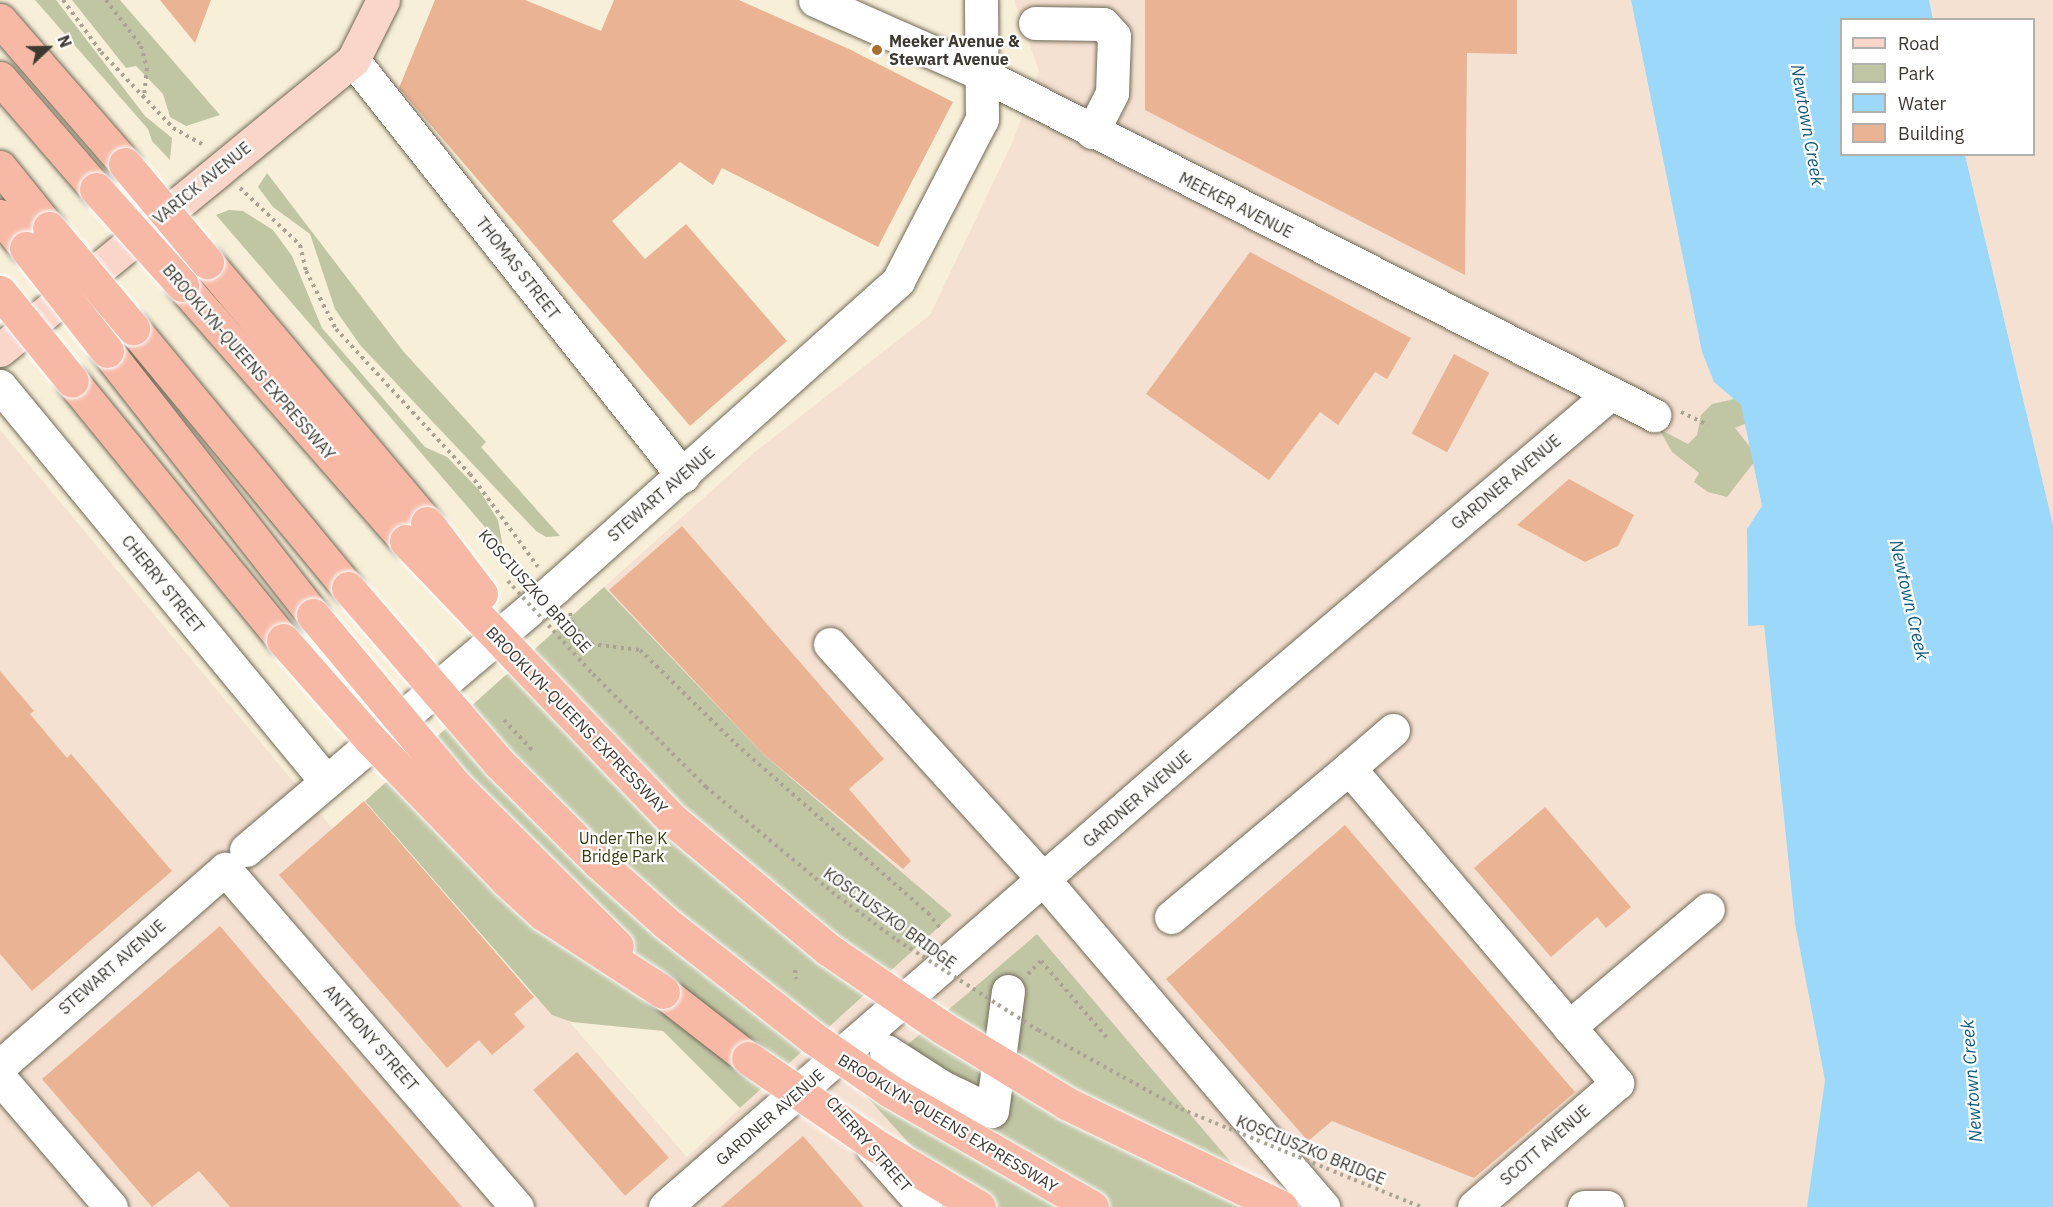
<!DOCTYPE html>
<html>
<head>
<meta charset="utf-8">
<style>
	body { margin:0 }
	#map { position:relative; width:2053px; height:1207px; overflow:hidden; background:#f8efd9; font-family:"IBM Plex Sans",sans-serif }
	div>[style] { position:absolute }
	.industrial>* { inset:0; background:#f5e1d2 }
	.green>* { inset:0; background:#c0c6a4 }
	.water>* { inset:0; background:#9cd8f9 }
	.building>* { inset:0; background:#eab494; transform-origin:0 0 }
	.path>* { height:4px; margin-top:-2px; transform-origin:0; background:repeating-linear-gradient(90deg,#aaa393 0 3px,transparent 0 7.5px) }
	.roads { filter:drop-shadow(0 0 2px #716a57) drop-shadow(0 0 2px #716a57) }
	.minor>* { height:33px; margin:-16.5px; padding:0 16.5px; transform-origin:16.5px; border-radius:16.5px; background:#fff }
	.major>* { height:33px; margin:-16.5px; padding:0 16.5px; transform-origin:16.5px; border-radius:16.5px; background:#fad5c9 }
	.highway>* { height:33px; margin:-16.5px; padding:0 16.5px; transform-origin:16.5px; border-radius:16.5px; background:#f7b9a5 }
	.path-bridge>* { height:4px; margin-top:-2px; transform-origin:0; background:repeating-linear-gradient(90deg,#aaa393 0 3px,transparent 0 7.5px) }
	.bridges { filter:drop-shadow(0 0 2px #fff) drop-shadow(0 0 2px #fff) }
	.highway-bridge>* { height:33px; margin:-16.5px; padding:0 16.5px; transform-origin:16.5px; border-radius:16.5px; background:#f7b9a5 }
	.dots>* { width:16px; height:16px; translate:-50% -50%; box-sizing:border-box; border:3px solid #fff; border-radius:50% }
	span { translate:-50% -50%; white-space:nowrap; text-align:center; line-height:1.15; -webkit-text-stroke:4.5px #fff; paint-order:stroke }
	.poi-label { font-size:16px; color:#3d3931; font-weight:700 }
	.left { translate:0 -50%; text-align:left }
	.street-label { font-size:16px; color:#3d3931 }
	.park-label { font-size:16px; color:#363a0e }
	.water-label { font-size:18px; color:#115a7b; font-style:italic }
	.legend { position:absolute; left:1840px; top:18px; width:195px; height:138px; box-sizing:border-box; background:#fff; border:2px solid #b1b0ad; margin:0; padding:8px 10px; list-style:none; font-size:18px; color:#3d3931 }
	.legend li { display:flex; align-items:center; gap:12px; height:30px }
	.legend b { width:30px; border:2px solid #b1b0ad }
	.north { position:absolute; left:18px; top:18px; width:60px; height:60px; -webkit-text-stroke:4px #fff; paint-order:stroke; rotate:68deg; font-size:16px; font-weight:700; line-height:24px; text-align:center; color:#3d3931 }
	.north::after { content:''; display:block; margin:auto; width:21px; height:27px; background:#3d3931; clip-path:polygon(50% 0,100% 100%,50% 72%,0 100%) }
</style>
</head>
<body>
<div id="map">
	<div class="industrial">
		<i style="clip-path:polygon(1014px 0,1631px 0,1702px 352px,1741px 405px,1762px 506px,1747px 529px,1748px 625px,1764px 625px,1795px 924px,1825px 1080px,1807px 1207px,0 1207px,0 430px,333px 829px,364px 801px,534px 997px,567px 1019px,687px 1157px,952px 915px,763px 754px,604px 587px,755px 452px,930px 315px,1013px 141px,1039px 71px)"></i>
		<i style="clip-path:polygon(1929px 0,2053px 0,2053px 525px,1965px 155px,2034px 154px,2034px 20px,1934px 19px)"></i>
	</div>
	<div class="green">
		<i style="clip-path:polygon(35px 0,56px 0,145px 116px,172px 138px,170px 160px,152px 141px,148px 129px)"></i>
		<i style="clip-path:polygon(72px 0,120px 0,220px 115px,186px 126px,170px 117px,163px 94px,136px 66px,126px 68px)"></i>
		<i style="clip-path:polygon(267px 173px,403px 351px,486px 442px,481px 447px,560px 536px,546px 537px,536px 531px,360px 345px,335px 309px,310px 234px,273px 207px,258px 187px)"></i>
		<i style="clip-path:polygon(229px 210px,243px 211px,273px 230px,292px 256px,322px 328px,425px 447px,447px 457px,479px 490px,498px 520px,503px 548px,216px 215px)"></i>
		<i style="clip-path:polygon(1752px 395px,1756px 419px,1735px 428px,1758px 457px,1727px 497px,1708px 492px,1694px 482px,1699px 473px,1672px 452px,1659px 429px,1688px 444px,1697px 435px,1701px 415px,1712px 404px)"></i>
		<i style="clip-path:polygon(604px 587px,763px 754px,952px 915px,740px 1108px,663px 1031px,572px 1022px,552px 1015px,365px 801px)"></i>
		<i style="clip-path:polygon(1037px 934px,1269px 1207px,967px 1207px,858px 1087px)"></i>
	</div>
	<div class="water">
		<i style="clip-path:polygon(1631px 0,1929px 0,1933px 19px,1842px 20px,1842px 154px,1965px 155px,2053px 525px,2053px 1207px,1807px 1207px,1825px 1080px,1795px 924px,1764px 625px,1748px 626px,1747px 529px,1762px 506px,1741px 405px,1714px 382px,1702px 352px)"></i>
	</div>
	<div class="building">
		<i style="clip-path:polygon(160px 0,211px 0,195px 43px)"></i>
		<i style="clip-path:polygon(435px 0,525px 0,601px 31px,614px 0,739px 0,849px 49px,953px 102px,878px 247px,722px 168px,713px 185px,680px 162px,612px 221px,645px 259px,686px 224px,787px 341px,690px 426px,399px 88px)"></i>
		<i style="clip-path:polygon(1145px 0,1517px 0,1517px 54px,1467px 53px,1465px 275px,1145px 110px)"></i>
		<i style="clip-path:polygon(1250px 252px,1411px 338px,1387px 379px,1375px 372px,1338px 425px,1320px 412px,1269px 480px,1146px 394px)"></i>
		<i style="left:1454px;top:354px;width:40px;height:90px;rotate:28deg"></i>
		<i style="clip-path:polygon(1569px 479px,1634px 515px,1618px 546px,1585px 562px,1517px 525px)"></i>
		<i style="clip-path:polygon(682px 526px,884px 759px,849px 789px,911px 861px,903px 869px,763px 754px,609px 590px)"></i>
		<i style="clip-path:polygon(0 671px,34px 711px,30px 714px,67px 758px,71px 754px,172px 871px,32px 991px,0 954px)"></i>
		<i style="clip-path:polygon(364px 801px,534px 997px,514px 1014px,525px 1027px,492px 1055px,479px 1040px,447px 1068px,279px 875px)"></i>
		<i style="clip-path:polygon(1545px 807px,1631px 907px,1606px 928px,1597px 917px,1551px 957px,1474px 868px)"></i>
		<i style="clip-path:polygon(1345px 825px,1575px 1092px,1474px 1178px,1332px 1121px,1308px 1141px,1166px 979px)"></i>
		<i style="clip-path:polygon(220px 926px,259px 972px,462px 1207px,230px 1207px,199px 1171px,152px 1207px,42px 1079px)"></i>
		<i style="left:577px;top:1052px;width:140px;height:58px;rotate:49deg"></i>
		<i style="clip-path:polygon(803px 1136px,864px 1207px,721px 1207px)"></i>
	</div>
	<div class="path">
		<i style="left:63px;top:0;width:64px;rotate:53.8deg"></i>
		<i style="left:101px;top:52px;width:105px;rotate:46.5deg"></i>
		<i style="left:173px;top:128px;width:37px;rotate:29deg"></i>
		<i style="left:106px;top:0;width:58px;rotate:52.7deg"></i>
		<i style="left:141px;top:46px;width:23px;rotate:75deg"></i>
		<i style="left:147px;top:68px;width:27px;rotate:96deg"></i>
		<i style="left:240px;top:188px;width:83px;rotate:43.5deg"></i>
		<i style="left:300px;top:245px;width:27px;rotate:77deg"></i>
		<i style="left:306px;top:271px;width:65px;rotate:62.7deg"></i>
		<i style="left:336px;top:329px;width:197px;rotate:47.3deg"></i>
		<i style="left:470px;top:474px;width:115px;rotate:53.8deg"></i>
		<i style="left:1681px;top:412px;width:30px;rotate:26deg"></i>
		<i style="left:570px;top:613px;width:11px;rotate:75deg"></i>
		<i style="left:573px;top:624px;width:27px;rotate:48deg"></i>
		<i style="left:591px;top:644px;width:49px;rotate:7deg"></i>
		<i style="left:640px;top:650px;width:134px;rotate:44.4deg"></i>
		<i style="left:736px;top:744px;width:256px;rotate:41.4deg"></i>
		<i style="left:928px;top:913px;width:22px;rotate:51deg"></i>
		<i style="left:504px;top:720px;width:42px;rotate:46.9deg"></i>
		<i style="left:795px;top:970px;width:9px;rotate:84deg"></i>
		<i style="left:1028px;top:974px;width:18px;rotate:-45deg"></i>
		<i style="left:1041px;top:961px;width:104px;rotate:49.3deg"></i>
	</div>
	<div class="roads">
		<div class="minor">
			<i style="left:815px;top:0;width:183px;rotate:23.9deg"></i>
			<i style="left:982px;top:74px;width:754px;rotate:26.91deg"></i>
			<i style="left:1035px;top:23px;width:68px;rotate:0.8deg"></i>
			<i style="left:1103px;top:24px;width:16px;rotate:47deg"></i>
			<i style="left:1114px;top:36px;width:57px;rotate:92deg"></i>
			<i style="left:1112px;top:93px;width:44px;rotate:117.1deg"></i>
			<i style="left:353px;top:60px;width:531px;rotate:51.58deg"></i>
			<i style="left:0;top:386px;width:512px;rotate:50.47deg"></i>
			<i style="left:830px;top:644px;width:319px;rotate:47.8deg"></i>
			<i style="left:1044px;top:880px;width:430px;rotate:49.5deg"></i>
			<i style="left:1393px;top:730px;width:58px;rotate:139.2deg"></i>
			<i style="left:1349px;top:768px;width:414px;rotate:49.6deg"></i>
			<i style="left:1617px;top:1083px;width:189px;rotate:139.1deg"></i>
			<i style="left:246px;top:850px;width:407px;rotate:-40.3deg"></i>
			<i style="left:556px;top:587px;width:459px;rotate:-41.8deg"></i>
			<i style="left:898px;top:281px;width:182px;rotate:-62.6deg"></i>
			<i style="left:982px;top:119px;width:119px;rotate:-90.5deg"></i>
			<i style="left:1171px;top:917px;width:232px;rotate:-39.9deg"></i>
			<i style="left:1569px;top:1027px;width:182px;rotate:-40.3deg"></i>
			<i style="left:886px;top:1051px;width:67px;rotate:32.7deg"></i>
			<i style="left:942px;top:1087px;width:55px;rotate:25.6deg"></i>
			<i style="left:992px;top:1111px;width:121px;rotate:-82.4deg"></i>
			<i style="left:0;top:1066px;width:299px;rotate:-41.2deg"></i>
			<i style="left:225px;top:869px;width:447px;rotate:49.2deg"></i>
			<i style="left:0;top:1078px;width:170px;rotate:49.3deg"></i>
			<i style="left:872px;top:1147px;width:80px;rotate:48.5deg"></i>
			<i style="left:665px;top:1207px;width:772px;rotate:-40.96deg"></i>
			<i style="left:1248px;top:701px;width:476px;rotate:-40.3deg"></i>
			<i style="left:1584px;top:1207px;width:23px"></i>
		</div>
		<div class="major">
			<i style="left:0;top:350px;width:457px;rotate:-39.4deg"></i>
			<i style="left:353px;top:60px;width:67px;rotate:-63.4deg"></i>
		</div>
		<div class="highway">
			<i style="left:0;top:20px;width:191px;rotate:49deg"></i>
			<i style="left:0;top:78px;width:147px;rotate:49.1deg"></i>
			<i style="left:0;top:167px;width:78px;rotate:51.2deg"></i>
			<i style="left:0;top:216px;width:41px;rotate:50.9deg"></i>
			<i style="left:207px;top:262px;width:341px;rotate:49.9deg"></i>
			<i style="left:182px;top:285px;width:340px;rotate:48.8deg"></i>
			<i style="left:133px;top:328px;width:337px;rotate:50.4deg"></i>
			<i style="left:107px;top:351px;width:335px;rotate:52deg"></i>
			<i style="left:72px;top:381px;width:334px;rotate:50.8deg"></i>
			<i style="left:663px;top:992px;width:108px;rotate:37.8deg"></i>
		</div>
	</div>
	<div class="path-bridge">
		<i style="left:508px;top:581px;width:126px;rotate:47.6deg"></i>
		<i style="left:593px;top:674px;width:160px;rotate:45deg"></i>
		<i style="left:706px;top:787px;width:164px;rotate:39.8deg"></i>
		<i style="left:832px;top:892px;width:81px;rotate:36.4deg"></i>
		<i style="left:897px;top:940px;width:167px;rotate:32.6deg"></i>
		<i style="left:1038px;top:1030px;width:163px;rotate:28.9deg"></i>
		<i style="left:1181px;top:1109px;width:259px;rotate:22.2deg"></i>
	</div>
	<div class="bridges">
		<div class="highway-bridge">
			<i style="left:125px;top:164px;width:128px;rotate:50.1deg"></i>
			<i style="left:96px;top:189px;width:129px;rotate:48.1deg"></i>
			<i style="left:49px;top:228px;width:131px;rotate:50deg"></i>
			<i style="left:26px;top:248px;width:131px;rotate:51.8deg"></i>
			<i style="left:0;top:292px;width:114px;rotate:51deg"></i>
			<i style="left:427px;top:523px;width:89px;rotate:52.7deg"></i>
			<i style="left:406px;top:541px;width:388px;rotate:46.3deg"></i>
			<i style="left:674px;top:821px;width:202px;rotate:39.8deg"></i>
			<i style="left:829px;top:950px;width:138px;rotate:34.4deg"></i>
			<i style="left:943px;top:1028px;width:146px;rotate:31.3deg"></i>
			<i style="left:1068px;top:1104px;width:237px;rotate:25.8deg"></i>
			<i style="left:348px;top:588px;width:231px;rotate:49.2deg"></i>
			<i style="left:499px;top:763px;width:141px;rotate:45deg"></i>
			<i style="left:599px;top:863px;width:90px;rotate:41.8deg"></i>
			<i style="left:666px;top:923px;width:187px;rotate:38deg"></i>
			<i style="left:813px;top:1038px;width:93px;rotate:34.5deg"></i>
			<i style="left:890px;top:1091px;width:233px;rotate:29.9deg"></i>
			<i style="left:313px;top:615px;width:222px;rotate:50.1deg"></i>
			<i style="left:455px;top:785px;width:228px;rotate:44.8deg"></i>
			<i style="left:283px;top:640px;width:132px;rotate:48.7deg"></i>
			<i style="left:370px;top:739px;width:196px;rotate:46deg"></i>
			<i style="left:506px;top:880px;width:50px;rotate:42.6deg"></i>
			<i style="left:543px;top:914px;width:143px;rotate:33deg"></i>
			<i style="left:748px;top:1058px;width:154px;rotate:34.4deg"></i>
			<i style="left:875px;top:1145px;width:121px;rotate:30.8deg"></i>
		</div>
	</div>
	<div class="dots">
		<i style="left:877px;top:50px;background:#ab6e32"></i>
	</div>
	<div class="poi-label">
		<span class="left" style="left:889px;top:50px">Meeker Avenue &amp;<br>Stewart Avenue</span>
	</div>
	<div class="street-label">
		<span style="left:202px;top:183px;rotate:-39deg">VARICK AVENUE</span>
		<span style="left:1236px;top:205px;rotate:27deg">MEEKER AVENUE</span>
		<span style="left:518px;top:268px;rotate:52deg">THOMAS STREET</span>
		<span style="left:249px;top:362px;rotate:49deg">BROOKLYN-QUEENS EXPRESSWAY</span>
		<span style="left:1506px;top:482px;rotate:-40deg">GARDNER AVENUE</span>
		<span style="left:661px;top:494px;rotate:-41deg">STEWART AVENUE</span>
		<span style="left:163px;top:584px;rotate:51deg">CHERRY STREET</span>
		<span style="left:535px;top:591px;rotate:48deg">KOSCIUSZKO BRIDGE</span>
		<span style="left:577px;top:720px;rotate:46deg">BROOKLYN-QUEENS EXPRESSWAY</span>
		<span style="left:1137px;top:799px;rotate:-41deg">GARDNER AVENUE</span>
		<span style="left:890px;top:918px;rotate:36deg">KOSCIUSZKO BRIDGE</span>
		<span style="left:112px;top:967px;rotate:-41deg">STEWART AVENUE</span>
		<span style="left:371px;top:1038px;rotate:49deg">ANTHONY STREET</span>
		<span style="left:770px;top:1117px;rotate:-41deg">GARDNER AVENUE</span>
		<span style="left:948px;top:1123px;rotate:31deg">BROOKLYN-QUEENS EXPRESSWAY</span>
		<span style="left:869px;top:1144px;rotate:49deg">CHERRY STREET</span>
		<span style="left:1545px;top:1145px;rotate:-41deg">SCOTT AVENUE</span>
		<span style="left:1311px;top:1150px;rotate:22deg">KOSCIUSZKO BRIDGE</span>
	</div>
	<div class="park-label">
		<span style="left:623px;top:847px">Under The K<br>Bridge Park</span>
	</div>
	<div class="water-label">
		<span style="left:1807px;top:125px;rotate:80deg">Newtown Creek</span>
		<span style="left:1909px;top:600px;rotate:77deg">Newtown Creek</span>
		<span style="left:1972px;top:1081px;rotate:-94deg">Newtown Creek</span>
	</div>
	<ul class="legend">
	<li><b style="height:8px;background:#fad5c9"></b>Road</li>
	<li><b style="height:16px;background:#c0c6a4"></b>Park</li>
	<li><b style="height:16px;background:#9cd8f9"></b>Water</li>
	<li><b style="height:16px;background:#eab494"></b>Building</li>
	</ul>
	<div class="north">N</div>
</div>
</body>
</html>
